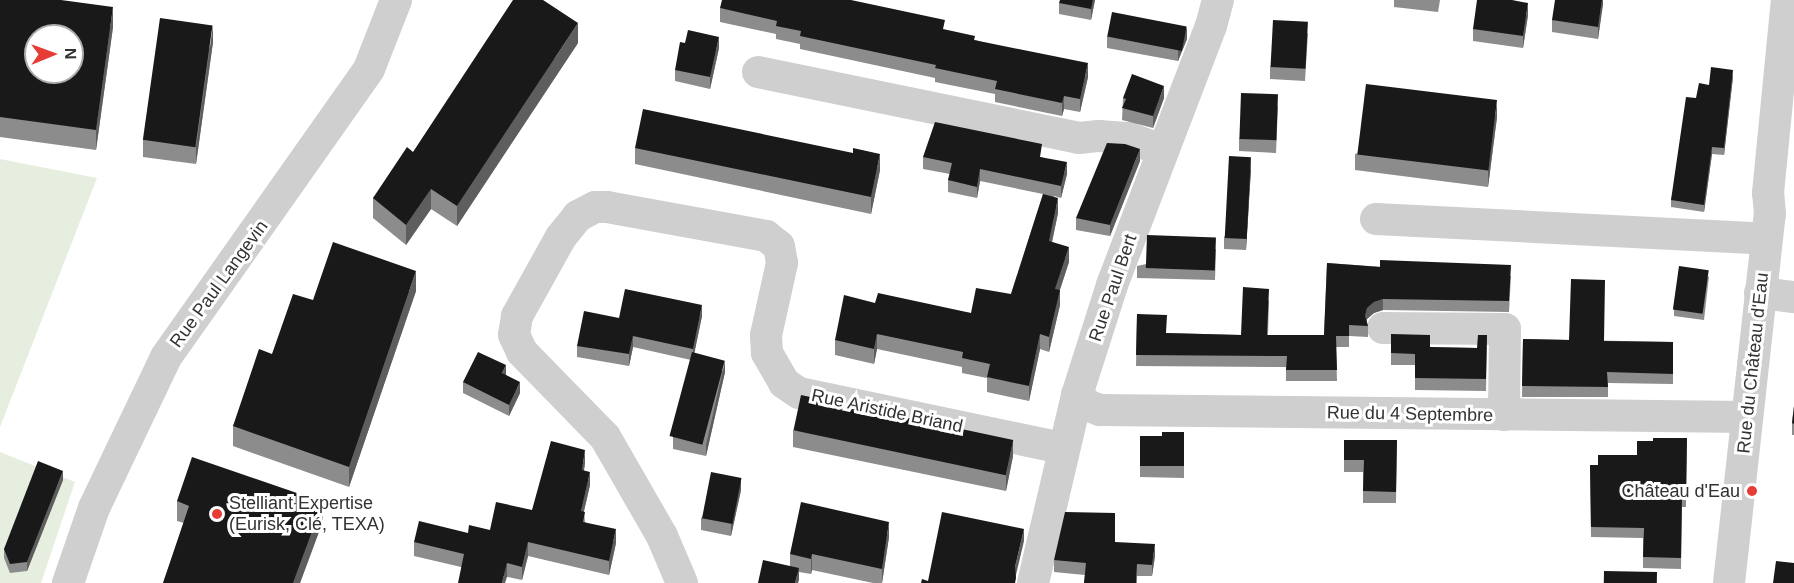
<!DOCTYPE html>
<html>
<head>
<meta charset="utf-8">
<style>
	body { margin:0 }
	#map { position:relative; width:1794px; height:583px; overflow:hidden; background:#fff; font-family:Arial,sans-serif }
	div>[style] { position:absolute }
	.green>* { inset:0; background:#e6eee0 }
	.minor>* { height:32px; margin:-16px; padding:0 16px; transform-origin:16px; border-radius:16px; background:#cfcfcf }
	.wall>* { inset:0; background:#8c8c8c }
	.shaded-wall>* { inset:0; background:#5e5e5e }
	.building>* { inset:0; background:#191919; transform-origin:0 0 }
	.dots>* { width:16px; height:16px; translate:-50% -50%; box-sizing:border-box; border:3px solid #fff; border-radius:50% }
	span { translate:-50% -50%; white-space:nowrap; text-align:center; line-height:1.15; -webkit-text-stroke:6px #fff; paint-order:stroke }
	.street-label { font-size:18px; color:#323232 }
	.poi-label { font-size:18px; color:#323232 }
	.right { translate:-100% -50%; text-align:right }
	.left { translate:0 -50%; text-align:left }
	.north { position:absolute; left:24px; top:24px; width:60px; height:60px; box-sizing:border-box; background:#fff; border:2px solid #adadad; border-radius:50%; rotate:89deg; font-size:16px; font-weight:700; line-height:24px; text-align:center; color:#323232 }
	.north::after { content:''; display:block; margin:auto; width:21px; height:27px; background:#e73c35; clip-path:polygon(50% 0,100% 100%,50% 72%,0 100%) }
</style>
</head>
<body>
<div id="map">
	<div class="green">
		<i style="clip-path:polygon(0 159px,97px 178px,0 427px)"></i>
		<i style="clip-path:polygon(0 452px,75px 482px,41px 583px,0 583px)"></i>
	</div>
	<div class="minor">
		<i style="left:758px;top:72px;width:328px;rotate:11.6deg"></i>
		<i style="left:1079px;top:138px;width:20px;rotate:-6deg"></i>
		<i style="left:1099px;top:136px;width:30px;rotate:4deg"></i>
		<i style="left:1129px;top:138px;width:35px;rotate:20deg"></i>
		<i style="left:1376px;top:219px;width:391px;rotate:2.9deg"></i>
		<i style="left:1760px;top:293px;width:34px;rotate:7deg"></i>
		<i style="left:1383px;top:328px;width:122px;rotate:0.5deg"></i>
		<i style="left:1505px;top:329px;width:86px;rotate:90.7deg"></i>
		<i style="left:1077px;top:395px;width:16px;rotate:43deg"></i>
		<i style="left:1089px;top:406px;width:12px;rotate:20deg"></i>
		<i style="left:1100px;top:410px;width:647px;rotate:0.62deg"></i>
		<i style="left:68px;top:583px;width:79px;rotate:-70.9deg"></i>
		<i style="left:94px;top:508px;width:167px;rotate:-64.5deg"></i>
		<i style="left:166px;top:357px;width:352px;rotate:-54.8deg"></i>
		<i style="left:369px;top:69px;width:74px;rotate:-68.6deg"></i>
		<i style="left:682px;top:583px;width:51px;rotate:-113.1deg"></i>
		<i style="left:662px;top:536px;width:114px;rotate:-119.9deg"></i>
		<i style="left:605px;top:437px;width:119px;rotate:-134.3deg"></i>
		<i style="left:522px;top:352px;width:19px;rotate:-115deg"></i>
		<i style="left:514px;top:335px;width:19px;rotate:-81deg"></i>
		<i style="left:517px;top:316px;width:90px;rotate:-60.9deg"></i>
		<i style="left:561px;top:237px;width:27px;rotate:-51deg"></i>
		<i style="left:578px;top:216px;width:19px;rotate:-28deg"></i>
		<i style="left:595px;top:207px;width:12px"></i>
		<i style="left:607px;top:207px;width:162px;rotate:10.3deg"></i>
		<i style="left:766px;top:236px;width:16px;rotate:38deg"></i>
		<i style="left:779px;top:246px;width:17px;rotate:80deg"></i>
		<i style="left:782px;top:263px;width:74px;rotate:102.5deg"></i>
		<i style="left:766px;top:335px;width:18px;rotate:87deg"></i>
		<i style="left:767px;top:353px;width:34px;rotate:60deg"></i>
		<i style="left:784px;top:383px;width:18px;rotate:34deg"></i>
		<i style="left:799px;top:393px;width:270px;rotate:11.8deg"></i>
		<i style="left:1033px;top:583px;width:193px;rotate:-76.8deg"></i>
		<i style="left:1077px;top:395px;width:115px;rotate:-72.3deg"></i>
		<i style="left:1112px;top:285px;width:277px;rotate:-69.1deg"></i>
		<i style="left:1211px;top:26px;width:27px;rotate:-75deg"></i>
		<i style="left:1729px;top:583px;width:371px;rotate:-83.7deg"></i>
		<i style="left:1770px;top:214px;width:21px;rotate:-95deg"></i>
		<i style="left:1768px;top:193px;width:194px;rotate:-84.4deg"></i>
	</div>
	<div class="wall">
		<i style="clip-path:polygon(0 0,113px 27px,96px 150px,0 137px)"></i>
		<i style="clip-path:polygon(1095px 0,1091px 20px,1059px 14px,1059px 3px)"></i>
		<i style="clip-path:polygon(1394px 0,1440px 0,1438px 12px,1394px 7px)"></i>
		<i style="clip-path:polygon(1603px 0,1598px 39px,1552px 32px,1552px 20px)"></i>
		<i style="clip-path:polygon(720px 8px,945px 30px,1088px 77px,1080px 112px,1064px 109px,1062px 116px,995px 102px,995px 94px,935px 82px,935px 78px,800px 49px,800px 44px,776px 39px,776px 34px,720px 22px)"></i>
		<i style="clip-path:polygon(1528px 15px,1523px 48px,1473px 41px,1473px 29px)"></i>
		<i style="clip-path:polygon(1308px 33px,1305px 81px,1270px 79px,1270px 67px)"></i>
		<i style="clip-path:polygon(1107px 36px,1187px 39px,1178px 61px,1107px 48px)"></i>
		<i style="clip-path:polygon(213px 42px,196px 164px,143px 157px,143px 140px)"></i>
		<i style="clip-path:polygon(578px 43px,457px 226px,431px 209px,406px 245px,373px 218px,373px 198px,413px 152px)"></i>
		<i style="clip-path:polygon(719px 48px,710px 89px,675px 81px,675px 70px)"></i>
		<i style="clip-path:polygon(1733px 77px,1724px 155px,1712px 154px,1704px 212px,1671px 207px,1671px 200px,1696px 98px,1709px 85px)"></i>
		<i style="clip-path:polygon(1123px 98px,1164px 98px,1153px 128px,1122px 120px)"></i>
		<i style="clip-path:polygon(1278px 106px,1276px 153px,1239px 151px,1239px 139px)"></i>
		<i style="clip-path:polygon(1497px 117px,1488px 187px,1355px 170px,1355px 154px)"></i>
		<i style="clip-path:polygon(635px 148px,853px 153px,880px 170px,871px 214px,635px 164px)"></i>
		<i style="clip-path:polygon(923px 157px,1042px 157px,1067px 174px,1061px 198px,1054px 196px,1058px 213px,1052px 242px,1069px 262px,1060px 290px,1060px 305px,1049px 352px,1040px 349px,1029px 401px,987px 392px,987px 378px,962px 373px,962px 367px,877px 349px,874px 364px,835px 355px,835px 340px,875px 303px,971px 313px,1011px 294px,1043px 194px,980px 181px,977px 198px,948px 192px,948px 180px,950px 174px,923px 169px)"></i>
		<i style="clip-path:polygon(1140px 161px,1110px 236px,1076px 230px,1076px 218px)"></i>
		<i style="clip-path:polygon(1251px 169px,1246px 250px,1224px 249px,1224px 238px)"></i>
		<i style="clip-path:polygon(1216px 249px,1215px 280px,1137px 278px,1137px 266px)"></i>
		<i style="clip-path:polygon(1327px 263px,1511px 276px,1509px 312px,1383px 310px,1374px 313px,1367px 319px,1367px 322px,1368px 326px,1368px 337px,1349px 336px,1349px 347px,1336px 347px,1337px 381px,1286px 381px,1286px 367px,1136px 366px,1137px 314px,1166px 333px,1241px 335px,1269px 300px,1268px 335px,1324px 335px)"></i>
		<i style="clip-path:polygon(1709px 276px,1704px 320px,1674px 316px,1674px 310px)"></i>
		<i style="clip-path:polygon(416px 291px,349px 487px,233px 446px,233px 426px,272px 354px,313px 300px)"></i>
		<i style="clip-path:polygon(702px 316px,694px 353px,725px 372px,706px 456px,673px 449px,673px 437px,691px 360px,633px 347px,629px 366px,577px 357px,577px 346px,619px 318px)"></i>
		<i style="clip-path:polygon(1391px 334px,1430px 347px,1477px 348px,1487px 335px,1486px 391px,1415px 390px,1415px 365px,1391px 365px)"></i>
		<i style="clip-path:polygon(1523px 339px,1673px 342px,1673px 384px,1608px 383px,1608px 397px,1522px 397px)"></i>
		<i style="clip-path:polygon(506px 375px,520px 393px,509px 416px,463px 393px,463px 382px)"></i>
		<i style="clip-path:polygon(1794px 406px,1794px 435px,1792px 435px,1792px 423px)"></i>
		<i style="clip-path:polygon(793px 430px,1013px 456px,1006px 491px,793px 447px)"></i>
		<i style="clip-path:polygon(1184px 432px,1184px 478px,1140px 477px,1140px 436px,1162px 436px)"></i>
		<i style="clip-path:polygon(1687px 438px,1686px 507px,1682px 507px,1681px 569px,1643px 568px,1643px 538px,1591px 537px,1590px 465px,1598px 465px,1637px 455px,1653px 441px)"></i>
		<i style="clip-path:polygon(1344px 440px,1397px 440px,1396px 503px,1363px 503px,1363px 472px,1344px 472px)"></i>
		<i style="clip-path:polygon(585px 463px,584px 470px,590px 485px,584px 511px,585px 522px,616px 543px,609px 575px,528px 556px,522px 580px,461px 567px,414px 556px,414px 542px,490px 530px,532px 510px)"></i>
		<i style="clip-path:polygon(63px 480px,27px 571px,10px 573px,4px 558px,4px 549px)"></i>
		<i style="clip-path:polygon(741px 490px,731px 536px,701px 530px,701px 518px)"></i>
		<i style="clip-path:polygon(177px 501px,323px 521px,300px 583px,163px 583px,184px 523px,177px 521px)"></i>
		<i style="clip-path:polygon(889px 537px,882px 583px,873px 583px,812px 570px,811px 574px,799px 572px,799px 580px,790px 566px,790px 554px)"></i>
		<i style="clip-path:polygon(1115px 542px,1155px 556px,1152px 576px,1137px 576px,1137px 583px,1084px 583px,1085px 575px,1054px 572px,1054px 560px)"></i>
	</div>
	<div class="shaded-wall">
		<i style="clip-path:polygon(1093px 0,1095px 0,1091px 20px,1091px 9px)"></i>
		<i style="clip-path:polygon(1602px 0,1603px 0,1603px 5px,1598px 39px,1598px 27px)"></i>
		<i style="clip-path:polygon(1528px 3px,1528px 15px,1523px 48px,1523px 36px)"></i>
		<i style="clip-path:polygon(113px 7px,113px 27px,96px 150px,96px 130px)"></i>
		<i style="clip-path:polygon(578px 23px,578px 43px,457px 226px,457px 206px)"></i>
		<i style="clip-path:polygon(213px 25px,213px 42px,196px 164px,196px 147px)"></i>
		<i style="clip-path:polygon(1187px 27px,1187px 39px,1178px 61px,1178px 50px)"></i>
		<i style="clip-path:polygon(719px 37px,719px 48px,710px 89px,710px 77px)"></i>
		<i style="clip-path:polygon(1088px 63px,1088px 77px,1080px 112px,1080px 99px)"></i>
		<i style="clip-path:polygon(1733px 70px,1733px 77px,1724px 155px,1724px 148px)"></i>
		<i style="clip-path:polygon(1164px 86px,1164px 98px,1153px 128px,1153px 116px)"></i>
		<i style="clip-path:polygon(1064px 96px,1064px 109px,1062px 116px,1062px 103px)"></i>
		<i style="clip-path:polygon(1497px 101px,1497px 117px,1488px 187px,1488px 171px)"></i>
		<i style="clip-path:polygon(1712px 147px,1712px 154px,1704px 212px,1704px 205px)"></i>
		<i style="clip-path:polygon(1140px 149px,1140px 161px,1110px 236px,1110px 225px)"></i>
		<i style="clip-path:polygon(880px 154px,880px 170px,871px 214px,871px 197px)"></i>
		<i style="clip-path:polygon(1251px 157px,1251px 169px,1246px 250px,1246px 238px)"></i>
		<i style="clip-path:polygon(1067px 162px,1067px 174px,1061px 198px,1061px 186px)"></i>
		<i style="clip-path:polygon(980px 169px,980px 181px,977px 198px,977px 187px)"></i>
		<i style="clip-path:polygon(431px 189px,431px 209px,406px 245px,406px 225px)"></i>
		<i style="clip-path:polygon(1058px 198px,1058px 213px,1049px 256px,1049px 241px)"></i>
		<i style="clip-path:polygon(1069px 247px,1069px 262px,1055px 304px,1055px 289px)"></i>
		<i style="clip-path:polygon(416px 271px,416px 291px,349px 487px,349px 467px)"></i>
		<i style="clip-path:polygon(1060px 290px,1060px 305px,1049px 352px,1049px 337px)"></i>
		<i style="clip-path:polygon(1383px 299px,1383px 310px,1374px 313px,1367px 319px,1365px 327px,1365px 316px,1367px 308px,1374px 302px)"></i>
		<i style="clip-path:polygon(702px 305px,702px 316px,693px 360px,693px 349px)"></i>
		<i style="clip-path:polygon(877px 334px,877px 349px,874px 364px,874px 349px)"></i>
		<i style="clip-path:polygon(1040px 334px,1040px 349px,1029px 401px,1029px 386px)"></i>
		<i style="clip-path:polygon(633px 336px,633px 347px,629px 366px,629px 354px)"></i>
		<i style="clip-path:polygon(725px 361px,725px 372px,706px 456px,706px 445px)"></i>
		<i style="clip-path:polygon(506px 365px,506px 376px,502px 373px)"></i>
		<i style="clip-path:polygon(520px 382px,520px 393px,509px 416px,509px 405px)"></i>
		<i style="clip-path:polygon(1013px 440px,1013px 456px,1006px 491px,1006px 475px)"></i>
		<i style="clip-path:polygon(585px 450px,585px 463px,582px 484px,582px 470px)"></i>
		<i style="clip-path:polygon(63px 471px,63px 480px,27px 571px,27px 562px)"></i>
		<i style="clip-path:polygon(590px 472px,590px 485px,581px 524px,581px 511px)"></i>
		<i style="clip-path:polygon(741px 478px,741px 490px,731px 536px,731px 525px)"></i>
		<i style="clip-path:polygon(323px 502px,323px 521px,300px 583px,293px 583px)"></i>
		<i style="clip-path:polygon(889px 522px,889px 537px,882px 583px,882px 569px)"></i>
		<i style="clip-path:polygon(616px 529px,616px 543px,609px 575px,609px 561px)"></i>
		<i style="clip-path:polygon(1024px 529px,1024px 541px,1015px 579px,1015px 567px)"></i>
		<i style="clip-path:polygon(528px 542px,528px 556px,522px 580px,522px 567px)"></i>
		<i style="clip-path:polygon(1155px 544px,1155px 556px,1152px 576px,1152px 565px)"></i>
		<i style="clip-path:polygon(812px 554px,812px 570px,811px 574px,811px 559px)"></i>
		<i style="clip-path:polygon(507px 563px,507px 577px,505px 583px,502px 583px)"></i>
		<i style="clip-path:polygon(799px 568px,799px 580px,798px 583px,795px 583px)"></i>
	</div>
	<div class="building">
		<i style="clip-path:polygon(evenodd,0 0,61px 0,113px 7px,96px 130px,0 117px,0 0,36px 36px,72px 36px,72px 72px,36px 72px,36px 36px)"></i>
		<i style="clip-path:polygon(513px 0,543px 0,578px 23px,457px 206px,431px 189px,406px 225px,373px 198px,407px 147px,413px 152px)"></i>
		<i style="clip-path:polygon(722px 0,851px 0,945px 20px,943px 29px,975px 36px,974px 40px,1088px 63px,1080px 99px,1064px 96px,1062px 103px,995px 89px,997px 81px,935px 68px,936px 65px,800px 36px,801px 31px,776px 26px,777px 21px,720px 8px)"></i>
		<i style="clip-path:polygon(1060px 0,1093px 0,1091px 9px,1059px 3px)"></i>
		<i style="clip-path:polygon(1477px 0,1512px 0,1528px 3px,1523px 36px,1473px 29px)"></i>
		<i style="clip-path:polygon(1555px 0,1602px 0,1598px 27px,1552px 20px)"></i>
		<i style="left:1112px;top:12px;width:76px;height:25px;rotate:11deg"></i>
		<i style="left:160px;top:18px;width:53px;height:123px;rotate:8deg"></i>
		<i style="left:1273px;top:20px;width:35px;height:47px;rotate:3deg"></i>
		<i style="clip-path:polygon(688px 30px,719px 37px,710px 77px,675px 70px,680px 42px,685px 43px)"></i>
		<i style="clip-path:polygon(1711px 67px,1733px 70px,1724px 148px,1712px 147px,1704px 205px,1671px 200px,1686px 97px,1696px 98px,1699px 83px,1709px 85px)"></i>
		<i style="clip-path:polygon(1132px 74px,1164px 86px,1153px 116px,1122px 108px,1126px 99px,1123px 98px)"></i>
		<i style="left:1366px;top:84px;width:132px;height:71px;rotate:7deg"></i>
		<i style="left:1241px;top:93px;width:37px;height:46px;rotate:2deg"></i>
		<i style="clip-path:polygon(643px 109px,853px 153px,853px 148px,880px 154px,871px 197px,635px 148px)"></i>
		<i style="clip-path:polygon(935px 122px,1042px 144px,1040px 157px,1067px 162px,1061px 186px,980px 169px,977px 187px,948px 180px,952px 163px,923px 157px)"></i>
		<i style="clip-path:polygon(1107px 143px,1125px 144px,1140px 149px,1110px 225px,1076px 218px)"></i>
		<i style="left:1229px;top:156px;width:22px;height:82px;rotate:3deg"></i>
		<i style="clip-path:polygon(1043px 194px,1058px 198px,1049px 241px,1069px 247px,1055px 289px,1060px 290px,1049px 337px,1040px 334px,1029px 386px,987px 377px,990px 364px,962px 358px,963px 352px,877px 334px,874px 349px,835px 340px,844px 295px,875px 303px,878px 293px,971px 313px,976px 288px,1011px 294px)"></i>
		<i style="left:1147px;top:235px;width:69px;height:33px;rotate:2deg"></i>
		<i style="clip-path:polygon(333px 242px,416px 271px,349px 467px,233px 426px,259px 349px,272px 354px,293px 294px,313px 300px)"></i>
		<i style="clip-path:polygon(1380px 260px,1511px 265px,1509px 301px,1383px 299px,1374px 302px,1367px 308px,1365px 316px,1368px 326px,1349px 325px,1349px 336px,1336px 336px,1337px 370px,1286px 370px,1287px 356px,1136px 355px,1137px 314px,1167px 315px,1166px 333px,1241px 335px,1243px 287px,1269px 289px,1267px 335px,1324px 335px,1327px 263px,1380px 267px)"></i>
		<i style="left:1679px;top:266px;width:30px;height:44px;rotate:8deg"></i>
		<i style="clip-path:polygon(1571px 279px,1605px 280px,1604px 341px,1673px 342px,1673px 374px,1607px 372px,1608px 387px,1522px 386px,1523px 339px,1569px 340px)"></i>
		<i style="clip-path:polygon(625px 289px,702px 305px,693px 349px,633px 336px,629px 354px,577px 346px,584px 311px,619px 318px)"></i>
		<i style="clip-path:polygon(1391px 334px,1430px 335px,1430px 347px,1477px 348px,1478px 335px,1487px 335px,1486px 379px,1415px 378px,1415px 354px,1391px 353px)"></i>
		<i style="clip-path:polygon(478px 352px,506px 365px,502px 373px,520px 382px,509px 405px,463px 382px)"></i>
		<i style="left:692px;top:352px;width:34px;height:87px;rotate:15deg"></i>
		<i style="left:801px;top:395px;width:217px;height:36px;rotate:12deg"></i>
		<i style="clip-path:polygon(1794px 406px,1794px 424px,1792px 423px)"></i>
		<i style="clip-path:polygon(1162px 432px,1184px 432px,1184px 466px,1140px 466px,1140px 436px,1162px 436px)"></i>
		<i style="clip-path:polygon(1653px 438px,1687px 438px,1686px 497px,1682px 497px,1681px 558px,1643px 557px,1644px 528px,1591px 527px,1590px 465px,1598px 465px,1598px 455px,1637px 455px,1637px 441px,1653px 441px)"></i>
		<i style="clip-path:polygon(1344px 440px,1397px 440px,1396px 492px,1363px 491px,1364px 460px,1344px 460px)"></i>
		<i style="clip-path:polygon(551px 441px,585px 450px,582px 470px,590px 472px,581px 511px,585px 512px,583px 522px,616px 529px,609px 561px,528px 542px,522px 567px,507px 563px,502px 583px,458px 583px,464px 554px,414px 542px,419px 521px,468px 533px,469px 525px,490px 530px,496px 502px,532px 510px)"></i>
		<i style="clip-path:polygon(192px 457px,323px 502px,293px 583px,163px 583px,189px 506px,177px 501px)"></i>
		<i style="clip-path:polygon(38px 461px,63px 471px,27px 562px,10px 564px,4px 549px)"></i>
		<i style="left:711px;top:472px;width:31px;height:47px;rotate:11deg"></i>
		<i style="clip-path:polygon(801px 502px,889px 522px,882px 569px,812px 554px,811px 559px,790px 554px)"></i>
		<i style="clip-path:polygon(942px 512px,1024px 529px,1015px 567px,1016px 578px,1015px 583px,921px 583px,922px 579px,928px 581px)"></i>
		<i style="clip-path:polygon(1065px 512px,1115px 513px,1115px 542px,1155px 544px,1152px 565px,1137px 564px,1136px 583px,1084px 583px,1086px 563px,1054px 560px)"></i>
		<i style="clip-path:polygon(763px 560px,799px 568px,795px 583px,758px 583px)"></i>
		<i style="clip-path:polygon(1776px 561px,1794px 563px,1794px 583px,1773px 583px)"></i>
		<i style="left:1604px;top:571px;width:53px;height:12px;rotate:1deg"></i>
	</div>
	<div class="dots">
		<i style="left:1752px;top:491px;background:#e73c35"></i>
		<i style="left:217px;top:514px;background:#e73c35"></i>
	</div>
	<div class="street-label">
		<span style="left:219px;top:284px;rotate:-54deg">Rue Paul Langevin</span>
		<span style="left:1113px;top:288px;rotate:-71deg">Rue Paul Bert</span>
		<span style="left:1753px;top:363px;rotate:-84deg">Rue du Château d'Eau</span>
		<span style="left:887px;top:411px;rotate:12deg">Rue Aristide Briand</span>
		<span style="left:1410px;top:414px;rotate:1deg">Rue du 4 Septembre</span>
	</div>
	<div class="poi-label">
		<span class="right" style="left:1740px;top:491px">Château d'Eau</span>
		<span class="left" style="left:229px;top:514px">Stelliant Expertise<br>(Eurisk, Clé, TEXA)</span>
	</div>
	<div class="north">N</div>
</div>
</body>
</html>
